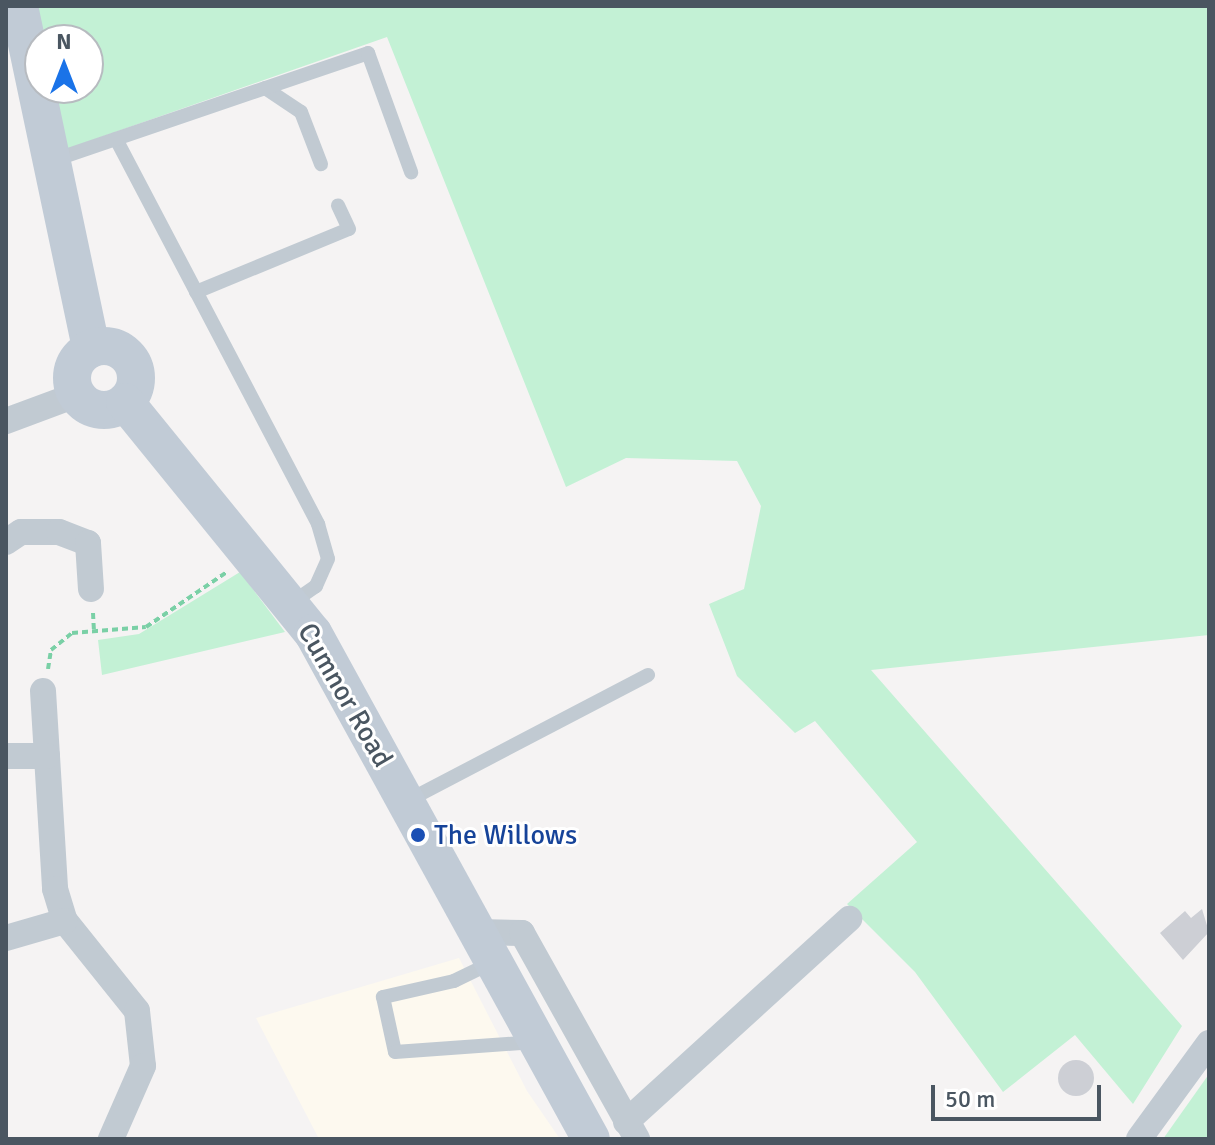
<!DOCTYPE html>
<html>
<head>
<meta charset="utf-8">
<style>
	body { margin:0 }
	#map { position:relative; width:1215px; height:1145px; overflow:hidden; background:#f5f3f3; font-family:Signika,sans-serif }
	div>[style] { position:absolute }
	.commercial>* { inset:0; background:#fdf9ef }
	.green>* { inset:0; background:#c3f1d5 }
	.building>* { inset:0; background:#cdcfd5 }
	.round { border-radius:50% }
	.path>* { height:4px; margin-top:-2px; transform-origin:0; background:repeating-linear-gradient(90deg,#7ad0a6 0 6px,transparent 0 10px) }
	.lane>* { height:14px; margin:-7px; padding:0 7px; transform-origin:7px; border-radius:7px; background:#c1cad2 }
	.street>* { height:26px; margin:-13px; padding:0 13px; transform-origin:13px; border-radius:13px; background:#c1cad2 }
	.secondary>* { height:38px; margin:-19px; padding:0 19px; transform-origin:19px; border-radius:19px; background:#c1cbd6 }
	.secondary>.ring { margin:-19px; padding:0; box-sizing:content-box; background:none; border:38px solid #c1cbd6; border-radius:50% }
	.dots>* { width:22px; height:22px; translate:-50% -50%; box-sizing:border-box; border:4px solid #fff; border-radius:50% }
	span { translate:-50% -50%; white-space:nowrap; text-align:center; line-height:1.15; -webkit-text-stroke:6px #fff; paint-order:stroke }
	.street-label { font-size:28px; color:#4a5661 }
	.transit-label { font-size:28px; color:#164399 }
	.left { translate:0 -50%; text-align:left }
	.frame { position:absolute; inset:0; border:8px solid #4a5661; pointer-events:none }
	.north { position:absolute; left:24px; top:24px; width:80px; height:80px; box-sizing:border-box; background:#fff; border:2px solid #b7bbc0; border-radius:50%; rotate:0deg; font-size:22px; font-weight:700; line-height:32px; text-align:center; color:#4a5661 }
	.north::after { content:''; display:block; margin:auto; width:28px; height:36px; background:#1a73e8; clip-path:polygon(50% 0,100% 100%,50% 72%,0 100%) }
	.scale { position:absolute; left:931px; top:1085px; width:170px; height:36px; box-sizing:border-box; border:4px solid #4a5661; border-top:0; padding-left:10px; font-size:24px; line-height:28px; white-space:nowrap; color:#4a5661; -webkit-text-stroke:6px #fff; paint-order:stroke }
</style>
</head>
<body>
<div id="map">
	<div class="commercial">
		<i style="clip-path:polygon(459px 958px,527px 1091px,560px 1139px,319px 1139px,256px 1018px)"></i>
	</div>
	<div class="green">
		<i style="clip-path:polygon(36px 6px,1209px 6px,1209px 635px,871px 670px,1182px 1026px,1133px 1104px,1075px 1035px,1003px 1092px,915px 972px,847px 904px,917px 842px,815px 721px,795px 733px,737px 676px,709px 604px,744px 589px,761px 506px,737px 461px,626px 458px,566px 487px,387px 37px,61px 151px,50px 88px,88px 88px,88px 40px,42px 40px)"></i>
		<i style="clip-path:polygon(240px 572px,285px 632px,102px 675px,98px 640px,139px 634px)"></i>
		<i style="clip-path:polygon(1209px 1074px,1209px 1139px,1163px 1139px)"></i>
	</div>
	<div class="building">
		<i style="clip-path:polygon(1202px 909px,1209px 932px,1183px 960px,1160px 933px,1185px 911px,1191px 918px)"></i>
		<i class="round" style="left:1058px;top:1060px;width:36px;height:36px"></i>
	</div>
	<div class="path">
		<i style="left:93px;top:613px;width:17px;rotate:87deg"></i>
		<i style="left:48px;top:669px;width:19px;rotate:-81deg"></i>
		<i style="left:51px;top:650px;width:27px;rotate:-39deg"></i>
		<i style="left:72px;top:633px;width:74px;rotate:-4.6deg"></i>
		<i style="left:146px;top:627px;width:98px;rotate:-34.2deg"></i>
	</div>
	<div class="lane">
		<i style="left:265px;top:88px;width:43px;rotate:33.7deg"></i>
		<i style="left:301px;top:112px;width:56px;rotate:69deg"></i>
		<i style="left:116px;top:139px;width:435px;rotate:62.3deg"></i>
		<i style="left:318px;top:524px;width:36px;rotate:74deg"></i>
		<i style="left:328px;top:559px;width:30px;rotate:114deg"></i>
		<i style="left:316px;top:586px;width:32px;rotate:145deg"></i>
		<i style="left:51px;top:161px;width:335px;rotate:-18.8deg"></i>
		<i style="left:368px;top:53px;width:127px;rotate:70.1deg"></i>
		<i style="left:196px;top:292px;width:165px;rotate:-22.4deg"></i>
		<i style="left:349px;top:229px;width:26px;rotate:-115deg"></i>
		<i style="left:407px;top:801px;width:272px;rotate:-27.6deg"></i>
		<i style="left:491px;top:963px;width:41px;rotate:154.1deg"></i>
		<i style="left:454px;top:981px;width:73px;rotate:167.3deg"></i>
		<i style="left:383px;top:997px;width:56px;rotate:77.7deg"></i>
		<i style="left:395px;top:1052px;width:140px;rotate:-4.1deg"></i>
	</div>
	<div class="street">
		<i style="left:6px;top:421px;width:75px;rotate:-20.4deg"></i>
		<i style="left:6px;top:542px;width:18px;rotate:-34deg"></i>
		<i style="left:21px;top:532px;width:38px"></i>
		<i style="left:59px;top:532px;width:31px;rotate:21deg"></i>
		<i style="left:88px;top:543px;width:46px;rotate:86.3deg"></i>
		<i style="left:43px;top:691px;width:198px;rotate:86.5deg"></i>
		<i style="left:55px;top:889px;width:34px;rotate:73deg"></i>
		<i style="left:65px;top:921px;width:115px;rotate:51.3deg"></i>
		<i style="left:137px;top:1011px;width:55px;rotate:83.8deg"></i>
		<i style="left:143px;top:1066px;width:80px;rotate:113.7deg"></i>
		<i style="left:6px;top:756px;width:41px"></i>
		<i style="left:479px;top:932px;width:43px;rotate:1.3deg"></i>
		<i style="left:522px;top:933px;width:236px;rotate:60.8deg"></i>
		<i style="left:6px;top:938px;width:61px;rotate:-16.1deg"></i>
		<i style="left:626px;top:1122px;width:302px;rotate:-42.3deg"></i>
		<i style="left:1139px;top:1139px;width:119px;rotate:-53.9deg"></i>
	</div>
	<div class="secondary">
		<i style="left:19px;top:6px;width:350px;rotate:78.1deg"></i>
		<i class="ring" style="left:72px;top:346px;width:26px;height:26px"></i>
		<i style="left:125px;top:402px;width:298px;rotate:50.9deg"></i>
		<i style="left:313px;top:633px;width:577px;rotate:61.22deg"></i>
	</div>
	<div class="dots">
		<i style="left:418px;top:835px;background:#1a4fb4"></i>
	</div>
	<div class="street-label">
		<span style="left:345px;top:695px;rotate:60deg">Cumnor Road</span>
	</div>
	<div class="transit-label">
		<span class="left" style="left:434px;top:835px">The Willows</span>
	</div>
	<div class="frame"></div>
	<div class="north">N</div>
	<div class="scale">50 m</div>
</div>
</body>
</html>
